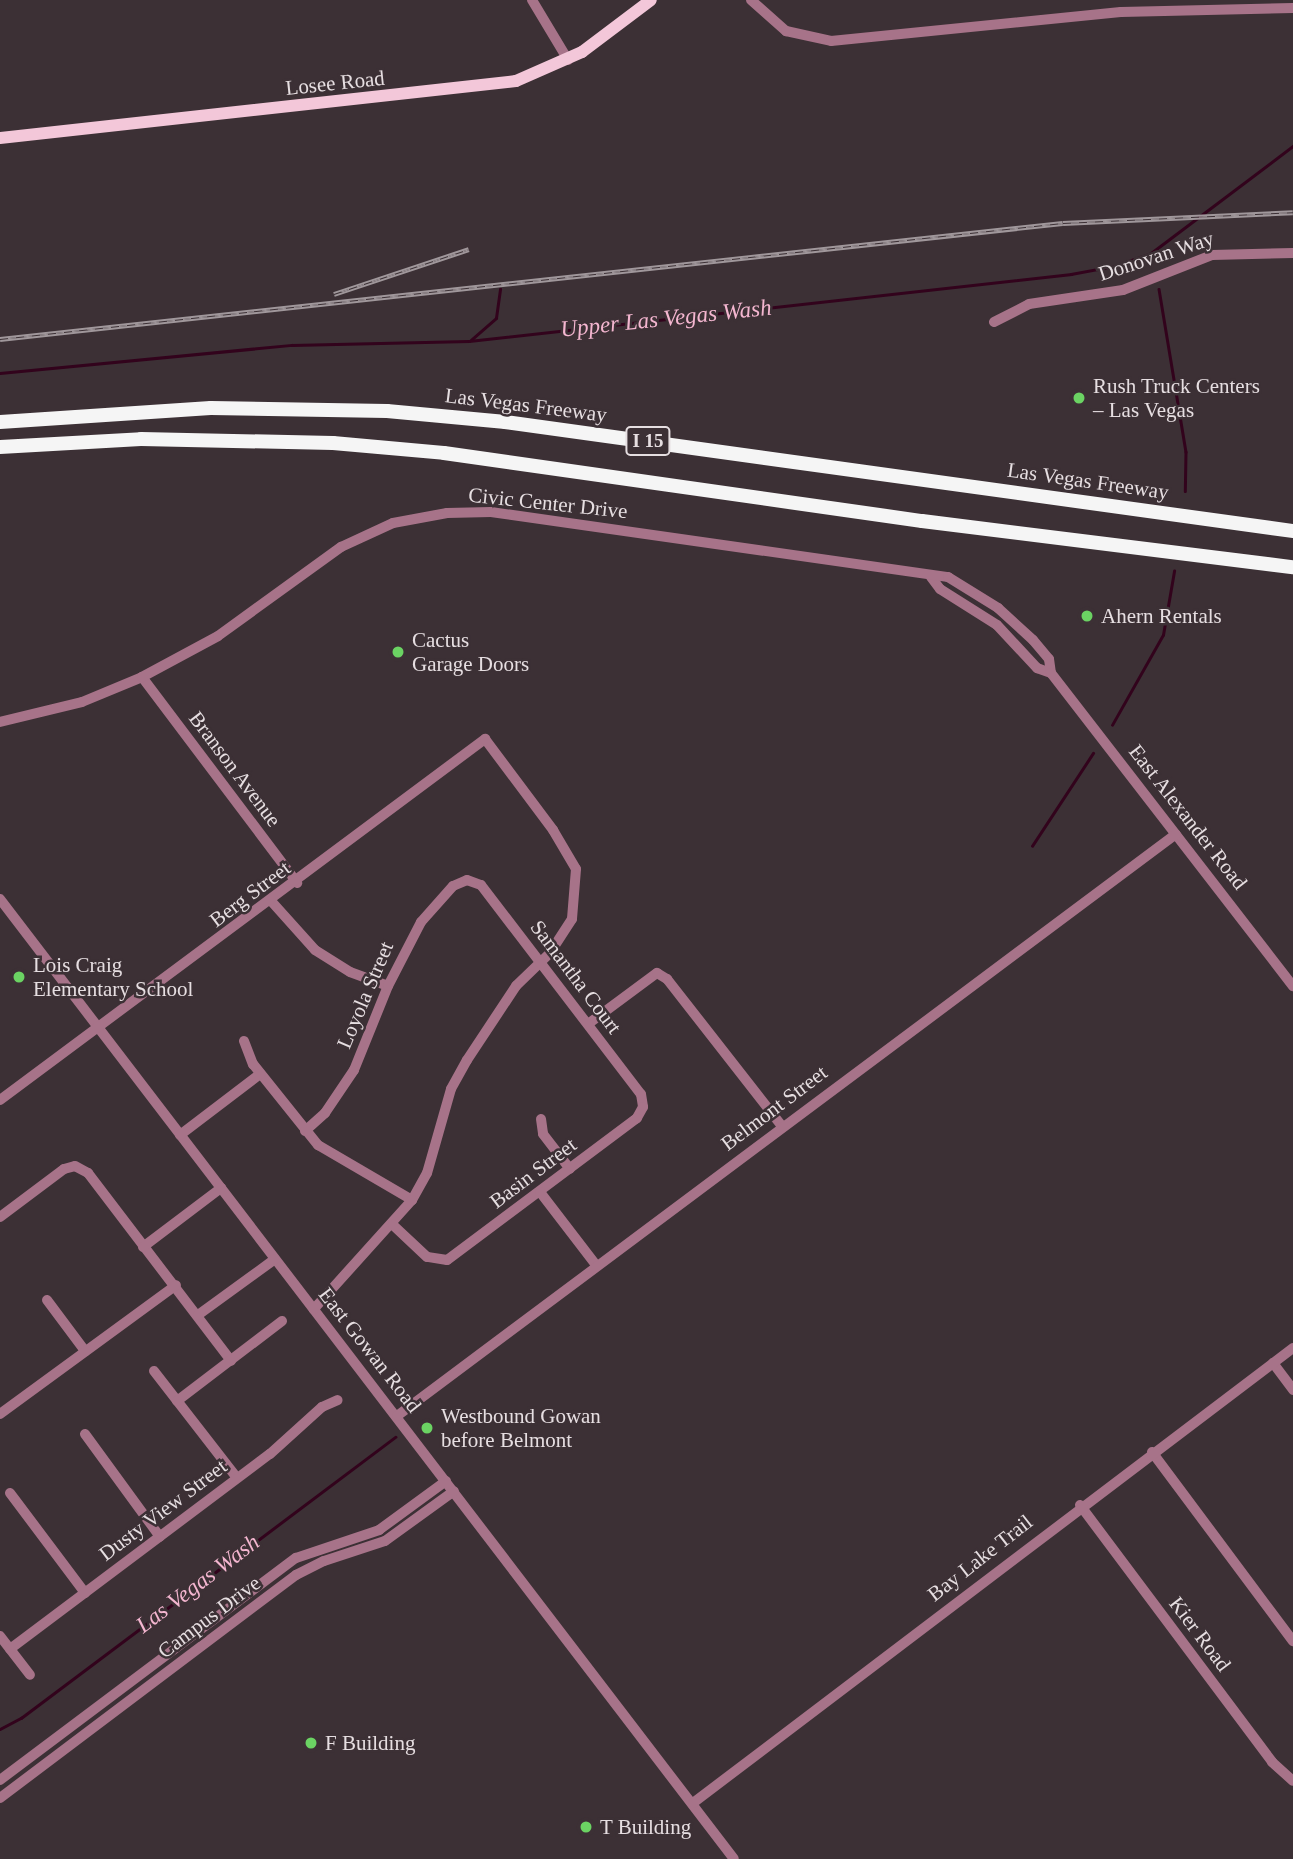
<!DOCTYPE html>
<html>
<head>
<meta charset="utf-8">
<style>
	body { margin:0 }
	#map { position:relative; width:1293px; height:1859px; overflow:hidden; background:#3c3035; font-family:"Times New Roman",serif }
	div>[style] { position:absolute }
	.stream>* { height:2.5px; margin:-1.25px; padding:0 1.25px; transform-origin:1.25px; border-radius:1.25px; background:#32031c }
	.minor>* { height:10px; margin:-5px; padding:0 5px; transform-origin:5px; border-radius:5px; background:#a77389 }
	.major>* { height:12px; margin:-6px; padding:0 6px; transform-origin:6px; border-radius:6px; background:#f3c7d9 }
	.highway>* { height:14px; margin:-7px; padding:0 7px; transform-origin:7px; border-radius:7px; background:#f5f5f5 }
	.rail>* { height:5px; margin-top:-2.5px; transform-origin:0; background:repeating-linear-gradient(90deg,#3c3035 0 8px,#a0979b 0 16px); box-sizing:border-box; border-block:2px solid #a0979b }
	.dots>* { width:19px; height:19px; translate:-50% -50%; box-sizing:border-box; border:4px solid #3c3035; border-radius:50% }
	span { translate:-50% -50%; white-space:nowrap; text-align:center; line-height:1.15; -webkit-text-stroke:5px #3c3035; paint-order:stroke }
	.shield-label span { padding:2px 5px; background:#3c3035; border:2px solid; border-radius:5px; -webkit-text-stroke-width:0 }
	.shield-label { font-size:19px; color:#e6dee1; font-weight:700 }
	.street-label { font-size:21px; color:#e6dee1 }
	.poi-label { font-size:21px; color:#e6dee1 }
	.left { translate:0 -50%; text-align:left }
	.water-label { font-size:23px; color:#f4b6d0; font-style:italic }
</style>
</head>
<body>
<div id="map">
	<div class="stream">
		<i style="left:1159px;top:289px;width:165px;rotate:80.6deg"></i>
		<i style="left:1186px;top:452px;width:39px;rotate:91deg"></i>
		<i style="left:471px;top:340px;width:33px;rotate:-41deg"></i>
		<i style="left:496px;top:318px;width:29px;rotate:-82deg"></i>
		<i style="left:0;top:373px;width:293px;rotate:-5.5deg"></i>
		<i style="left:292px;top:345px;width:177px;rotate:-1.3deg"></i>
		<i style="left:469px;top:341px;width:606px;rotate:-6.35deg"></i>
		<i style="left:1071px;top:274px;width:44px;rotate:-10.5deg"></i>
		<i style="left:1114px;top:266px;width:39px;rotate:-19deg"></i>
		<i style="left:1151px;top:253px;width:178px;rotate:-37deg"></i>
		<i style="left:1112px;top:725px;width:103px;rotate:-60.5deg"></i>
		<i style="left:1163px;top:635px;width:65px;rotate:-80.2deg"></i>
		<i style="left:1032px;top:846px;width:111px;rotate:-56.7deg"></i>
		<i style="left:0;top:1729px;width:24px;rotate:-28deg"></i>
		<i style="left:21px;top:1718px;width:468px;rotate:-36.9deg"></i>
	</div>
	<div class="minor">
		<i style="left:532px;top:0;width:70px;rotate:59deg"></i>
		<i style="left:751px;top:0;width:47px;rotate:41.5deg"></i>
		<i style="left:786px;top:31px;width:46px;rotate:12.5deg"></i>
		<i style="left:831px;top:41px;width:291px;rotate:-5.7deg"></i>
		<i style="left:1121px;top:12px;width:172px;rotate:-1.3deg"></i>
		<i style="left:994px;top:322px;width:39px;rotate:-27deg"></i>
		<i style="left:1029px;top:304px;width:95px;rotate:-8.5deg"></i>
		<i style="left:1123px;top:290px;width:96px;rotate:-21.5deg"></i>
		<i style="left:1212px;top:255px;width:81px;rotate:-1.4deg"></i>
		<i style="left:931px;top:577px;width:15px;rotate:53deg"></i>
		<i style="left:940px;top:589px;width:67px;rotate:32.3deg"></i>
		<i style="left:997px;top:625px;width:59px;rotate:47.1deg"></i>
		<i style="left:1037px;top:668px;width:15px;rotate:20deg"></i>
		<i style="left:142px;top:677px;width:258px;rotate:53deg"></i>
		<i style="left:0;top:722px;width:84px;rotate:-13.7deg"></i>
		<i style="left:82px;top:702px;width:65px;rotate:-22.6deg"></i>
		<i style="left:142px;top:677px;width:86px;rotate:-28.3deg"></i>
		<i style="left:218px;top:636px;width:152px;rotate:-35.9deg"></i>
		<i style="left:341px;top:547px;width:57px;rotate:-24.8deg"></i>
		<i style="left:393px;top:523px;width:55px;rotate:-10.5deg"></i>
		<i style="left:447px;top:513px;width:44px;rotate:-1.3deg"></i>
		<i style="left:491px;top:512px;width:462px;rotate:8.1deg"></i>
		<i style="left:948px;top:577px;width:59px;rotate:31.8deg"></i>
		<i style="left:998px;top:608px;width:47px;rotate:42.4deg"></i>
		<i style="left:1033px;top:640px;width:25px;rotate:50deg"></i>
		<i style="left:1049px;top:659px;width:14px;rotate:82deg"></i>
		<i style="left:1051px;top:673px;width:396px;rotate:52.3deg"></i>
		<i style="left:0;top:899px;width:1208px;rotate:52.6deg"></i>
		<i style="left:272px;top:902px;width:64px;rotate:48.1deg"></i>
		<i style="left:315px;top:950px;width:41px;rotate:32.2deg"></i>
		<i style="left:350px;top:972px;width:40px;rotate:20.2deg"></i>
		<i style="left:588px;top:1024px;width:86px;rotate:-36.5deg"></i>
		<i style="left:657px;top:973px;width:12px;rotate:31deg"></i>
		<i style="left:667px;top:979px;width:187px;rotate:52deg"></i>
		<i style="left:244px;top:1041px;width:25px;rotate:69deg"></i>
		<i style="left:253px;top:1064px;width:104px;rotate:51.3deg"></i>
		<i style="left:318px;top:1145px;width:109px;rotate:30.3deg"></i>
		<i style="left:0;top:1100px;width:605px;rotate:-36.66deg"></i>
		<i style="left:485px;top:739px;width:114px;rotate:53.2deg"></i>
		<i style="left:553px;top:830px;width:45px;rotate:59.5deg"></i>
		<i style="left:576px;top:869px;width:50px;rotate:94.6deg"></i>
		<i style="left:572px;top:919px;width:40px;rotate:122.9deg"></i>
		<i style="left:550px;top:953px;width:47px;rotate:135.9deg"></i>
		<i style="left:516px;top:986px;width:89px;rotate:123.5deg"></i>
		<i style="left:467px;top:1060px;width:33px;rotate:119deg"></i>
		<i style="left:451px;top:1089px;width:87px;rotate:105.9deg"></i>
		<i style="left:427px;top:1173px;width:31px;rotate:119deg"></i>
		<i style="left:412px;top:1200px;width:147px;rotate:132deg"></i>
		<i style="left:541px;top:1119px;width:15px;rotate:82deg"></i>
		<i style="left:543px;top:1134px;width:44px;rotate:52.4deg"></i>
		<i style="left:305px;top:1131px;width:27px;rotate:-42deg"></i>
		<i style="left:325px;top:1113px;width:52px;rotate:-56deg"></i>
		<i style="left:354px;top:1070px;width:91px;rotate:-68deg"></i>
		<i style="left:388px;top:986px;width:72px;rotate:-62.7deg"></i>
		<i style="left:421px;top:922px;width:48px;rotate:-48.4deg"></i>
		<i style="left:453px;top:886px;width:15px;rotate:-23deg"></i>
		<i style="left:467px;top:880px;width:15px;rotate:20deg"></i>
		<i style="left:481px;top:885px;width:263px;rotate:52.6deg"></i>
		<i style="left:641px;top:1094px;width:13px;rotate:81deg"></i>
		<i style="left:643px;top:1107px;width:13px;rotate:119deg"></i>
		<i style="left:637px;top:1118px;width:237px;rotate:143.2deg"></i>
		<i style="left:447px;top:1260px;width:20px;rotate:-171deg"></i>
		<i style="left:427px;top:1257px;width:47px;rotate:-136.7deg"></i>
		<i style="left:180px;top:1135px;width:101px;rotate:-37.3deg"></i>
		<i style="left:540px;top:1192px;width:92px;rotate:52.5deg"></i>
		<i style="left:0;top:1217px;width:80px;rotate:-36.9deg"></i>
		<i style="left:64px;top:1169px;width:11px;rotate:-15deg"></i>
		<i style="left:75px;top:1166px;width:15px;rotate:28deg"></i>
		<i style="left:88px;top:1173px;width:236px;rotate:52.7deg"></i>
		<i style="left:143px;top:1247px;width:98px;rotate:-37.1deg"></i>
		<i style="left:47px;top:1300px;width:64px;rotate:53.3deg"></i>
		<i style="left:198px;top:1315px;width:95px;rotate:-36deg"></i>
		<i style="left:1273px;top:1363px;width:34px;rotate:53deg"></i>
		<i style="left:154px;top:1371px;width:135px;rotate:52.2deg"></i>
		<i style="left:177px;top:1401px;width:132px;rotate:-37.3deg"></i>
		<i style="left:0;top:1414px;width:218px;rotate:-36.2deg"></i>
		<i style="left:397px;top:1416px;width:972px;rotate:-36.76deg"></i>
		<i style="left:85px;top:1434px;width:127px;rotate:53.9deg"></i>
		<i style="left:1152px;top:1452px;width:236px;rotate:53.3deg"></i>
		<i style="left:10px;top:1493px;width:125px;rotate:53.1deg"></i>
		<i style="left:1080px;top:1505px;width:321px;rotate:53.2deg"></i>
		<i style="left:1272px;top:1762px;width:28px;rotate:42deg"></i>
		<i style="left:0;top:1636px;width:49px;rotate:52.4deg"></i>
		<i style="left:10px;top:1649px;width:325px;rotate:-36.9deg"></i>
		<i style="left:270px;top:1454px;width:70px;rotate:-42.1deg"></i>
		<i style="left:322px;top:1407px;width:17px;rotate:-24deg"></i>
		<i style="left:0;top:1780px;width:370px;rotate:-36.9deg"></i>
		<i style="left:296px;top:1558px;width:88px;rotate:-18.6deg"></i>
		<i style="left:379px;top:1530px;width:83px;rotate:-36.2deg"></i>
		<i style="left:0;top:1798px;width:371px;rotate:-37deg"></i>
		<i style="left:296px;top:1575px;width:31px;rotate:-27deg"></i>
		<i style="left:324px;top:1561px;width:64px;rotate:-18.2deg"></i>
		<i style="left:385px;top:1541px;width:85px;rotate:-35.9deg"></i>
		<i style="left:693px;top:1803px;width:753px;rotate:-37.17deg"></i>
	</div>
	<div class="major">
		<i style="left:0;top:138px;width:519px;rotate:-6.3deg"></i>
		<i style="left:516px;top:81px;width:72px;rotate:-23.7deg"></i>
		<i style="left:582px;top:52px;width:86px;rotate:-37deg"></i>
	</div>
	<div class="highway">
		<i style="left:0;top:422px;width:211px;rotate:-3.8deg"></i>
		<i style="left:211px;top:408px;width:176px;rotate:1deg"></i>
		<i style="left:387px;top:411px;width:119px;rotate:5.3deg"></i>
		<i style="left:505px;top:422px;width:796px;rotate:7.88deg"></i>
		<i style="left:0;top:447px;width:141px;rotate:-3.2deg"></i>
		<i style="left:141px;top:439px;width:192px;rotate:1.2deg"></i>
		<i style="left:333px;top:443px;width:111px;rotate:5.1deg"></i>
		<i style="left:444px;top:453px;width:483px;rotate:8.1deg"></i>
		<i style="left:922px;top:521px;width:374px;rotate:7.1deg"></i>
	</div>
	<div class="rail">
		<i style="left:334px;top:294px;width:142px;rotate:-18.4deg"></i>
		<i style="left:0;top:339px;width:1069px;rotate:-6.23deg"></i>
		<i style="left:1063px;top:223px;width:230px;rotate:-2.7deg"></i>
	</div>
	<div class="dots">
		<i style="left:1079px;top:398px;background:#6bd363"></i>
		<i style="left:1087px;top:616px;background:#6bd363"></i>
		<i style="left:398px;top:652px;background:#6bd363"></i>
		<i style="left:19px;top:977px;background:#6bd363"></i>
		<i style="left:427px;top:1428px;background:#6bd363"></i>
		<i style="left:311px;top:1743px;background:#6bd363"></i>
		<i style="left:586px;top:1827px;background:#6bd363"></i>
	</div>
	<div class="shield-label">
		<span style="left:648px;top:441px">I 15</span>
	</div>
	<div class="street-label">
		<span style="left:335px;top:83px;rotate:-6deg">Losee Road</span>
		<span style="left:1156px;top:256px;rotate:-18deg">Donovan Way</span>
		<span style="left:526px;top:405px;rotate:7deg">Las Vegas Freeway</span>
		<span style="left:1088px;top:481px;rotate:8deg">Las Vegas Freeway</span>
		<span style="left:548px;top:503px;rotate:6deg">Civic Center Drive</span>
		<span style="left:235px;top:769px;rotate:53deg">Branson Avenue</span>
		<span style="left:1188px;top:817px;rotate:52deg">East Alexander Road</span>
		<span style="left:250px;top:894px;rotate:-37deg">Berg Street</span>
		<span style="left:576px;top:977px;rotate:53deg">Samantha Court</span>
		<span style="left:365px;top:995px;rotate:-67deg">Loyola Street</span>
		<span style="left:774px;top:1108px;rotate:-37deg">Belmont Street</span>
		<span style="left:533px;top:1173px;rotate:-37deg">Basin Street</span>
		<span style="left:370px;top:1350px;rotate:52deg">East Gowan Road</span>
		<span style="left:163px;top:1510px;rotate:-37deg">Dusty View Street</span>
		<span style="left:980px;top:1558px;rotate:-38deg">Bay Lake Trail</span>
		<span style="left:209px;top:1617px;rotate:-37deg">Campus Drive</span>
		<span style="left:1200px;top:1634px;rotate:53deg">Kier Road</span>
	</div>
	<div class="poi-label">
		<span class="left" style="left:1093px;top:398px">Rush Truck Centers<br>– Las Vegas</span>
		<span class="left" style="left:1101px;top:616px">Ahern Rentals</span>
		<span class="left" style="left:412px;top:652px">Cactus<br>Garage Doors</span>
		<span class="left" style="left:33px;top:977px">Lois Craig<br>Elementary School</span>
		<span class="left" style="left:441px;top:1428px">Westbound Gowan<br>before Belmont</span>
		<span class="left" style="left:325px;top:1743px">F Building</span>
		<span class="left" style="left:600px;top:1827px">T Building</span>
	</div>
	<div class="water-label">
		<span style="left:666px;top:319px;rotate:-6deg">Upper Las Vegas Wash</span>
		<span style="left:198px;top:1584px;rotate:-37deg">Las Vegas Wash</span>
	</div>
</div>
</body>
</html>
